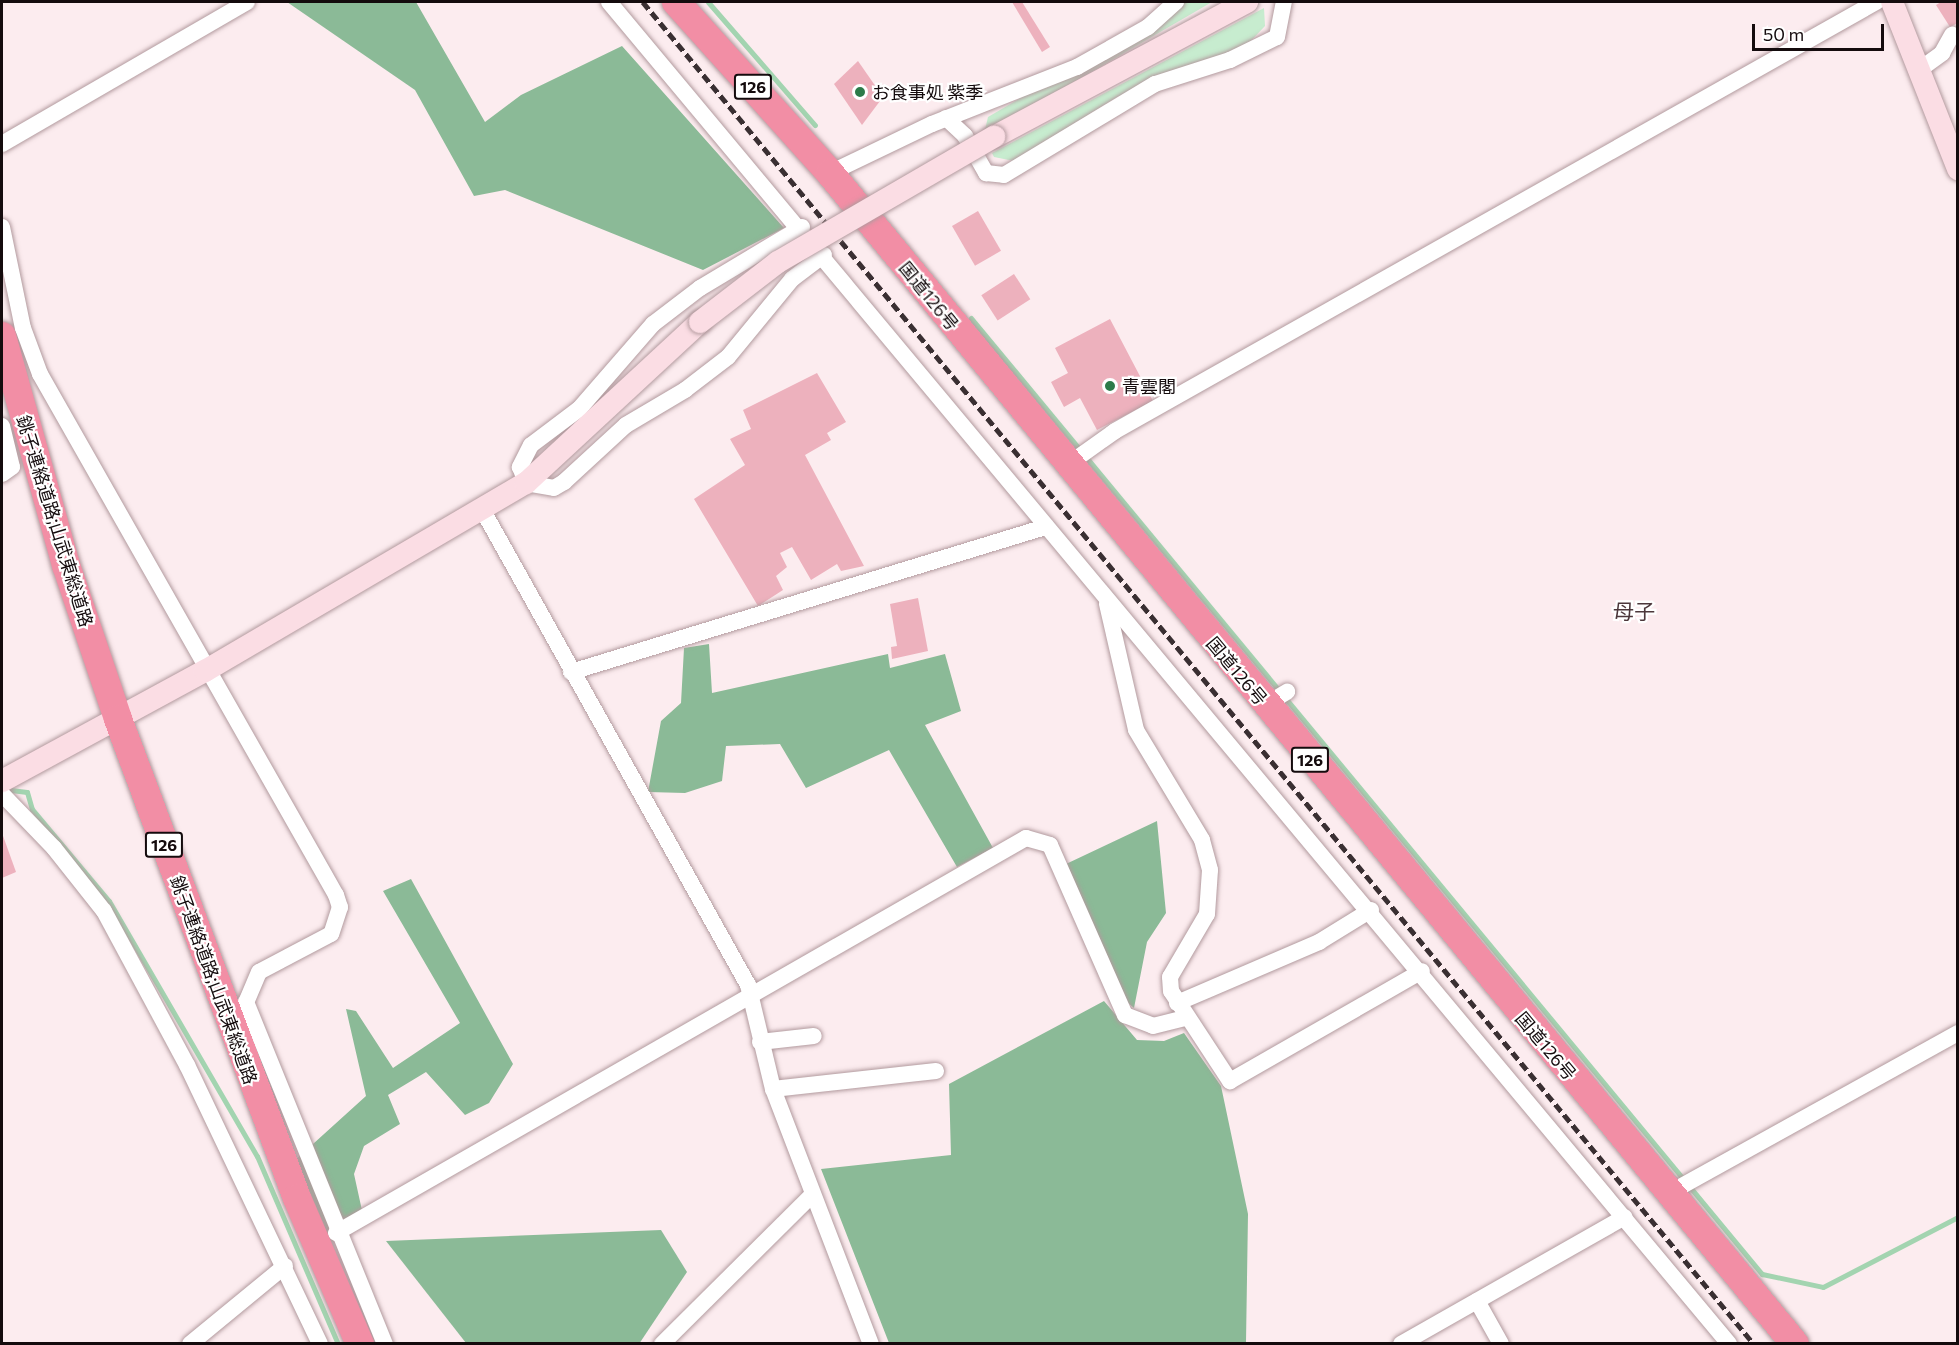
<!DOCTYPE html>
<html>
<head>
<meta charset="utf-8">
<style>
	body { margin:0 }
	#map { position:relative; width:1959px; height:1345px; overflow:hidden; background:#fcecef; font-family:Commissioner,"Noto Sans JP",sans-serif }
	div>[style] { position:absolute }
	.green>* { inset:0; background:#c7eccf }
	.forest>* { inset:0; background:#8bba97 }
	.stream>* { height:5px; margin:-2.5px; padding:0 2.5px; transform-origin:2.5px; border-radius:2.5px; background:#a3d4b0 }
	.building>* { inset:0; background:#edb1bd; transform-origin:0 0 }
	.roads { filter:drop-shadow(0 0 2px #b29a9e) drop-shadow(0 0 2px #b29a9e) }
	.street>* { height:16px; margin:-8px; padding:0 8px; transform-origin:8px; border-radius:8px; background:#fff }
	.secondary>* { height:22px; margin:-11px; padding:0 11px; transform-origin:11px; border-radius:11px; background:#fbdde4 }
	.highway>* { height:28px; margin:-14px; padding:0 14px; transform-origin:14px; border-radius:14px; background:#f28ea5 }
	.rail>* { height:4.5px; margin-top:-2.25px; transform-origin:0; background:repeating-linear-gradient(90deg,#3a2f32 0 9px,transparent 0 13.5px) }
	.bridges { filter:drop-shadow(0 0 2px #b29a9e) drop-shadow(0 0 2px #b29a9e) }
	.secondary-bridge>* { height:22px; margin:-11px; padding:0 11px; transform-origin:11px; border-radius:11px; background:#fbdde4 }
	.dots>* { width:16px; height:16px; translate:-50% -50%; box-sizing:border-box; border:3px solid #fff; border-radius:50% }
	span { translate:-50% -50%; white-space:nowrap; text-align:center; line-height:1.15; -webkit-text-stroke:4.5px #fff; paint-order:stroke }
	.shield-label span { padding:2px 4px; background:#fff; border:2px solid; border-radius:4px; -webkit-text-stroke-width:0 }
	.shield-label { font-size:16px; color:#140b0d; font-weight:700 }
	.poi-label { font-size:18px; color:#140b0d }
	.left { translate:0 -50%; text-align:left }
	.street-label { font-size:18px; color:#140b0d }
	.quarter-label { font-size:21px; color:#4c373b }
	.frame { position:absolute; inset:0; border:3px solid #140b0d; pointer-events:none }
	.scale { position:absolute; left:1752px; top:24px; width:132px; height:27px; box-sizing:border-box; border:3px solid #140b0d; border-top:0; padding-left:8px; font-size:18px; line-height:21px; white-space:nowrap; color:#140b0d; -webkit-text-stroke:4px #fff; paint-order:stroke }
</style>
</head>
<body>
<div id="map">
	<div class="green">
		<i style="clip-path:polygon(1184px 2px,1212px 2px,984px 134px,988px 117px)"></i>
		<i style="clip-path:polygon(1264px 8px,1265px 26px,1244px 48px,1117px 97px,1014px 161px,994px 157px,992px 153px)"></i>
	</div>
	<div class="forest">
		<i style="clip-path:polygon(287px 2px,416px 2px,485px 122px,521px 95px,622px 46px,784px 228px,703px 270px,505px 190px,474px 196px,415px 90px)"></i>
		<i style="clip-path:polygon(709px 644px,712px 693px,888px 654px,890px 668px,945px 654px,961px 711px,925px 725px,993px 848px,957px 867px,889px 750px,806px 788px,780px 744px,726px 746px,722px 781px,685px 793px,648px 792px,661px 721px,681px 703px,684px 648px)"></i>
		<i style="clip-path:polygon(1157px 821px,1166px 913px,1147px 942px,1134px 1008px,1122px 998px,1066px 864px)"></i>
		<i style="clip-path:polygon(411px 879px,513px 1064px,489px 1103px,465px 1115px,426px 1072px,388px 1095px,400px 1124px,364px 1146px,354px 1174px,363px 1215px,320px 1235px,292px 1163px,366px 1096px,346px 1009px,356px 1011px,393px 1068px,460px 1023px,383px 891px)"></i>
		<i style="clip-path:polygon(1104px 1001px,1137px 1040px,1164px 1041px,1184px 1033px,1221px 1086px,1248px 1214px,1246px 1343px,889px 1343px,821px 1169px,951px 1155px,949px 1084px)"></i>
		<i style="clip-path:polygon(661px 1230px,687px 1272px,639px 1344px,466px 1343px,386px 1241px)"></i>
	</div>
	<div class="stream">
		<i style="left:708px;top:2px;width:163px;rotate:49deg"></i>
		<i style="left:971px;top:318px;width:1241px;rotate:50.4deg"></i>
		<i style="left:1762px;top:1274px;width:62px;rotate:12deg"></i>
		<i style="left:1823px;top:1287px;width:152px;rotate:-27.4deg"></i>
		<i style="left:3px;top:789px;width:24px;rotate:7deg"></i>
		<i style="left:27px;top:792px;width:18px;rotate:74deg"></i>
		<i style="left:32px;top:809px;width:120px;rotate:50.1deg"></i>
		<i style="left:109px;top:901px;width:295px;rotate:59.9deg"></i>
		<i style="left:257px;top:1156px;width:205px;rotate:66.7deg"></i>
	</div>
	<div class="building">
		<i style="clip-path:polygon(1012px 2px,1022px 2px,1050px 47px,1042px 52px)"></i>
		<i style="clip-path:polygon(1941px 2px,1958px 2px,1958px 23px,1950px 27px,1936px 5px)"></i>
		<i style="clip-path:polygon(858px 61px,883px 97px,862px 125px,834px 84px)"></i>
		<i style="left:978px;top:211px;width:46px;height:30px;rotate:60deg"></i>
		<i style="left:1014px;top:274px;width:30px;height:39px;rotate:57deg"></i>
		<i style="clip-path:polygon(1110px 319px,1153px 401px,1097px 430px,1080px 398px,1064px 407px,1051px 382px,1068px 373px,1055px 348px)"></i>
		<i style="clip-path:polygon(817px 373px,846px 422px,827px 433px,831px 440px,805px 455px,864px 566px,841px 571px,837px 564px,811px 580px,792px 547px,780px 553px,787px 567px,776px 576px,783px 590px,758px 606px,694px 499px,745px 465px,730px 439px,751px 429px,743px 410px)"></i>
		<i style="clip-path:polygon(918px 598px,928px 651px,892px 659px,891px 647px,897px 646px,890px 604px)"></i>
		<i style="clip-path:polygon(2px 833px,16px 872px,2px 878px)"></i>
	</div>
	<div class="roads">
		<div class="street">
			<i style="left:609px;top:2px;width:1748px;rotate:50.15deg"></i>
			<i style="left:1919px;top:70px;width:29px;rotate:-36deg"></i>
			<i style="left:1942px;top:53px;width:21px;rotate:-61deg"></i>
			<i style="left:946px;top:118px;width:26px;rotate:43deg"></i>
			<i style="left:965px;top:136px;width:43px;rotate:60.4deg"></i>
			<i style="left:986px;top:173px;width:18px;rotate:6deg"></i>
			<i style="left:1004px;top:175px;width:176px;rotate:-31.1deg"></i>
			<i style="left:1155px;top:84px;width:79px;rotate:-17.7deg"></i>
			<i style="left:1230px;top:60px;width:52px;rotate:-26.1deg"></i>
			<i style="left:1277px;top:37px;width:36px;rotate:-79deg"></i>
			<i style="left:2px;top:144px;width:283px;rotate:-30.1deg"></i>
			<i style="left:830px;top:173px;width:113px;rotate:-25.7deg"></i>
			<i style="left:932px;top:124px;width:156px;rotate:-21.5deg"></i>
			<i style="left:1077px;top:67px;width:81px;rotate:-29.4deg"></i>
			<i style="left:1148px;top:27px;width:38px;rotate:-42deg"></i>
			<i style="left:2px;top:227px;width:103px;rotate:78.3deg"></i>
			<i style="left:23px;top:328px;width:49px;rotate:69.7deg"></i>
			<i style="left:40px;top:374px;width:599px;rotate:60.4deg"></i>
			<i style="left:336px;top:895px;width:13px;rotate:72deg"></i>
			<i style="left:340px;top:907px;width:28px;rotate:108deg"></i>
			<i style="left:331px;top:934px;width:81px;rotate:152.2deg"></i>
			<i style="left:259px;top:972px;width:33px;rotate:113deg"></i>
			<i style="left:246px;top:1002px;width:369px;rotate:67.9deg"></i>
			<i style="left:802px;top:227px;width:119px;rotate:149.1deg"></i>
			<i style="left:700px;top:288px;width:59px;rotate:142.5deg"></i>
			<i style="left:653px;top:324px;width:113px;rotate:131deg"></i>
			<i style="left:579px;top:409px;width:60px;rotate:143.1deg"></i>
			<i style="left:531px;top:445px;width:25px;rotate:117deg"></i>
			<i style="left:520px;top:467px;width:17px;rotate:69deg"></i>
			<i style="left:526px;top:483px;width:28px;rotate:10deg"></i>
			<i style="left:554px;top:488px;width:12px;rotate:-31deg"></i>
			<i style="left:564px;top:482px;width:84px;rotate:-42.6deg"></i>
			<i style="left:626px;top:425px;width:69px;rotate:-30.7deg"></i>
			<i style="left:685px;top:390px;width:54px;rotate:-37.5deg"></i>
			<i style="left:728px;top:357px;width:101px;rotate:-50.6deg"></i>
			<i style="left:792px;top:279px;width:40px;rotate:-37deg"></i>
			<i style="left:2px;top:426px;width:42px;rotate:76.3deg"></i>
			<i style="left:12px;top:467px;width:12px;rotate:145deg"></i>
			<i style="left:1066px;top:466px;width:60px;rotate:-35.5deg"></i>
			<i style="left:1115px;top:431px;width:874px;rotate:-29.41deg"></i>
			<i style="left:482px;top:509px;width:545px;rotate:60.8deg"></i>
			<i style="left:748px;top:985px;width:107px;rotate:76.5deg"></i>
			<i style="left:773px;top:1089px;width:273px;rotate:69deg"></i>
			<i style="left:1107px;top:604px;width:129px;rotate:77deg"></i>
			<i style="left:1136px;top:730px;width:128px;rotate:59deg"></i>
			<i style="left:1202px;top:840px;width:31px;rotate:75deg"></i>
			<i style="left:1210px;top:870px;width:44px;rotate:93.9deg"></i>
			<i style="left:1207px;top:914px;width:73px;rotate:120.4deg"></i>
			<i style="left:1170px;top:977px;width:14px;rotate:86deg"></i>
			<i style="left:1171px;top:991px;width:108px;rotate:56.8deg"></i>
			<i style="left:1230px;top:1081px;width:221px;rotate:-29.8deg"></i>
			<i style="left:571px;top:672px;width:497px;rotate:-17deg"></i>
			<i style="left:1265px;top:705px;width:26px;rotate:-31deg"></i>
			<i style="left:2px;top:794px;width:75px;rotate:46.1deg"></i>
			<i style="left:54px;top:848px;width:80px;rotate:51.6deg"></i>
			<i style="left:104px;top:911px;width:175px;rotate:61.7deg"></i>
			<i style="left:187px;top:1065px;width:309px;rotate:64.5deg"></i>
			<i style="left:1177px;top:1003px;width:155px;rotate:-23.2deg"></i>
			<i style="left:1319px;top:942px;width:61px;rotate:-31.6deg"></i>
			<i style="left:760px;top:1042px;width:54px;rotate:-6.3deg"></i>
			<i style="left:773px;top:1089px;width:164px;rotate:-6.3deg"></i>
			<i style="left:1669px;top:1193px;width:330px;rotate:-29deg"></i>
			<i style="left:336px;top:1233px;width:795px;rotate:-29.79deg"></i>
			<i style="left:1026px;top:838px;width:25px;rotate:16deg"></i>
			<i style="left:1050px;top:845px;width:186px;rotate:66.2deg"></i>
			<i style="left:1125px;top:1015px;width:30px;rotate:21deg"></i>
			<i style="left:1153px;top:1026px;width:34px;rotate:-14deg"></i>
			<i style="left:1477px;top:1301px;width:49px;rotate:60.8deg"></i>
			<i style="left:190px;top:1344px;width:123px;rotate:-39.4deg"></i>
			<i style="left:662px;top:1344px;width:211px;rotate:-44.8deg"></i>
			<i style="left:1401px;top:1344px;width:257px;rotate:-29.6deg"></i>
		</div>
		<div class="secondary">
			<i style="left:1892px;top:2px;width:180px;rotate:68.4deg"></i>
			<i style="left:994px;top:137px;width:287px;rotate:-28.1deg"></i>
			<i style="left:2px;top:781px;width:231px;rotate:-28.5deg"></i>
			<i style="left:205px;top:671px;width:372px;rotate:-30.4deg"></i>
			<i style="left:526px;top:483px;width:237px;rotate:-42.8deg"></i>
		</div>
		<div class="highway">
			<i style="left:676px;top:2px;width:230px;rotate:48deg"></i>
			<i style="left:830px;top:173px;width:1517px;rotate:50.51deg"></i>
			<i style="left:2px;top:336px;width:238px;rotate:74.4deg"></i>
			<i style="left:66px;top:565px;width:163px;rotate:71.3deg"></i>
			<i style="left:118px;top:719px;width:511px;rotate:69.51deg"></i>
			<i style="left:297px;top:1198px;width:159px;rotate:66.7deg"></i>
		</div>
	</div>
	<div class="rail">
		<i style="left:643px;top:2px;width:1742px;rotate:50.38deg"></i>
	</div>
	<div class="bridges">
		<div class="secondary-bridge">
			<i style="left:700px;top:322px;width:98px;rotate:-37.6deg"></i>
			<i style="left:778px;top:262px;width:250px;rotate:-30.1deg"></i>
		</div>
	</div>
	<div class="dots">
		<i style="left:860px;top:92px;background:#2d7a49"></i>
		<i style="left:1110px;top:386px;background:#2d7a49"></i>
	</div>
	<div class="shield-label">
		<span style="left:753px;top:87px">126</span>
		<span style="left:1310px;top:760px">126</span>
		<span style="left:164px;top:845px">126</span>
	</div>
	<div class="poi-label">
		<span class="left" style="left:872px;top:92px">お食事処 紫季</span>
		<span class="left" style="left:1122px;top:386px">青雲閣</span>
	</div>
	<div class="street-label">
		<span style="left:929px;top:296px;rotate:51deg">国道126号</span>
		<span style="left:55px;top:521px;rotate:73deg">銚子連絡道路;山武東総道路</span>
		<span style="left:1237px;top:671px;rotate:50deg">国道126号</span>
		<span style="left:214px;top:980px;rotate:70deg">銚子連絡道路;山武東総道路</span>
		<span style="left:1546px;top:1046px;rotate:50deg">国道126号</span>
	</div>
	<div class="quarter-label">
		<span style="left:1634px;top:611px">母子</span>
	</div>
	<div class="frame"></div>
	<div class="scale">50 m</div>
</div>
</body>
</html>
